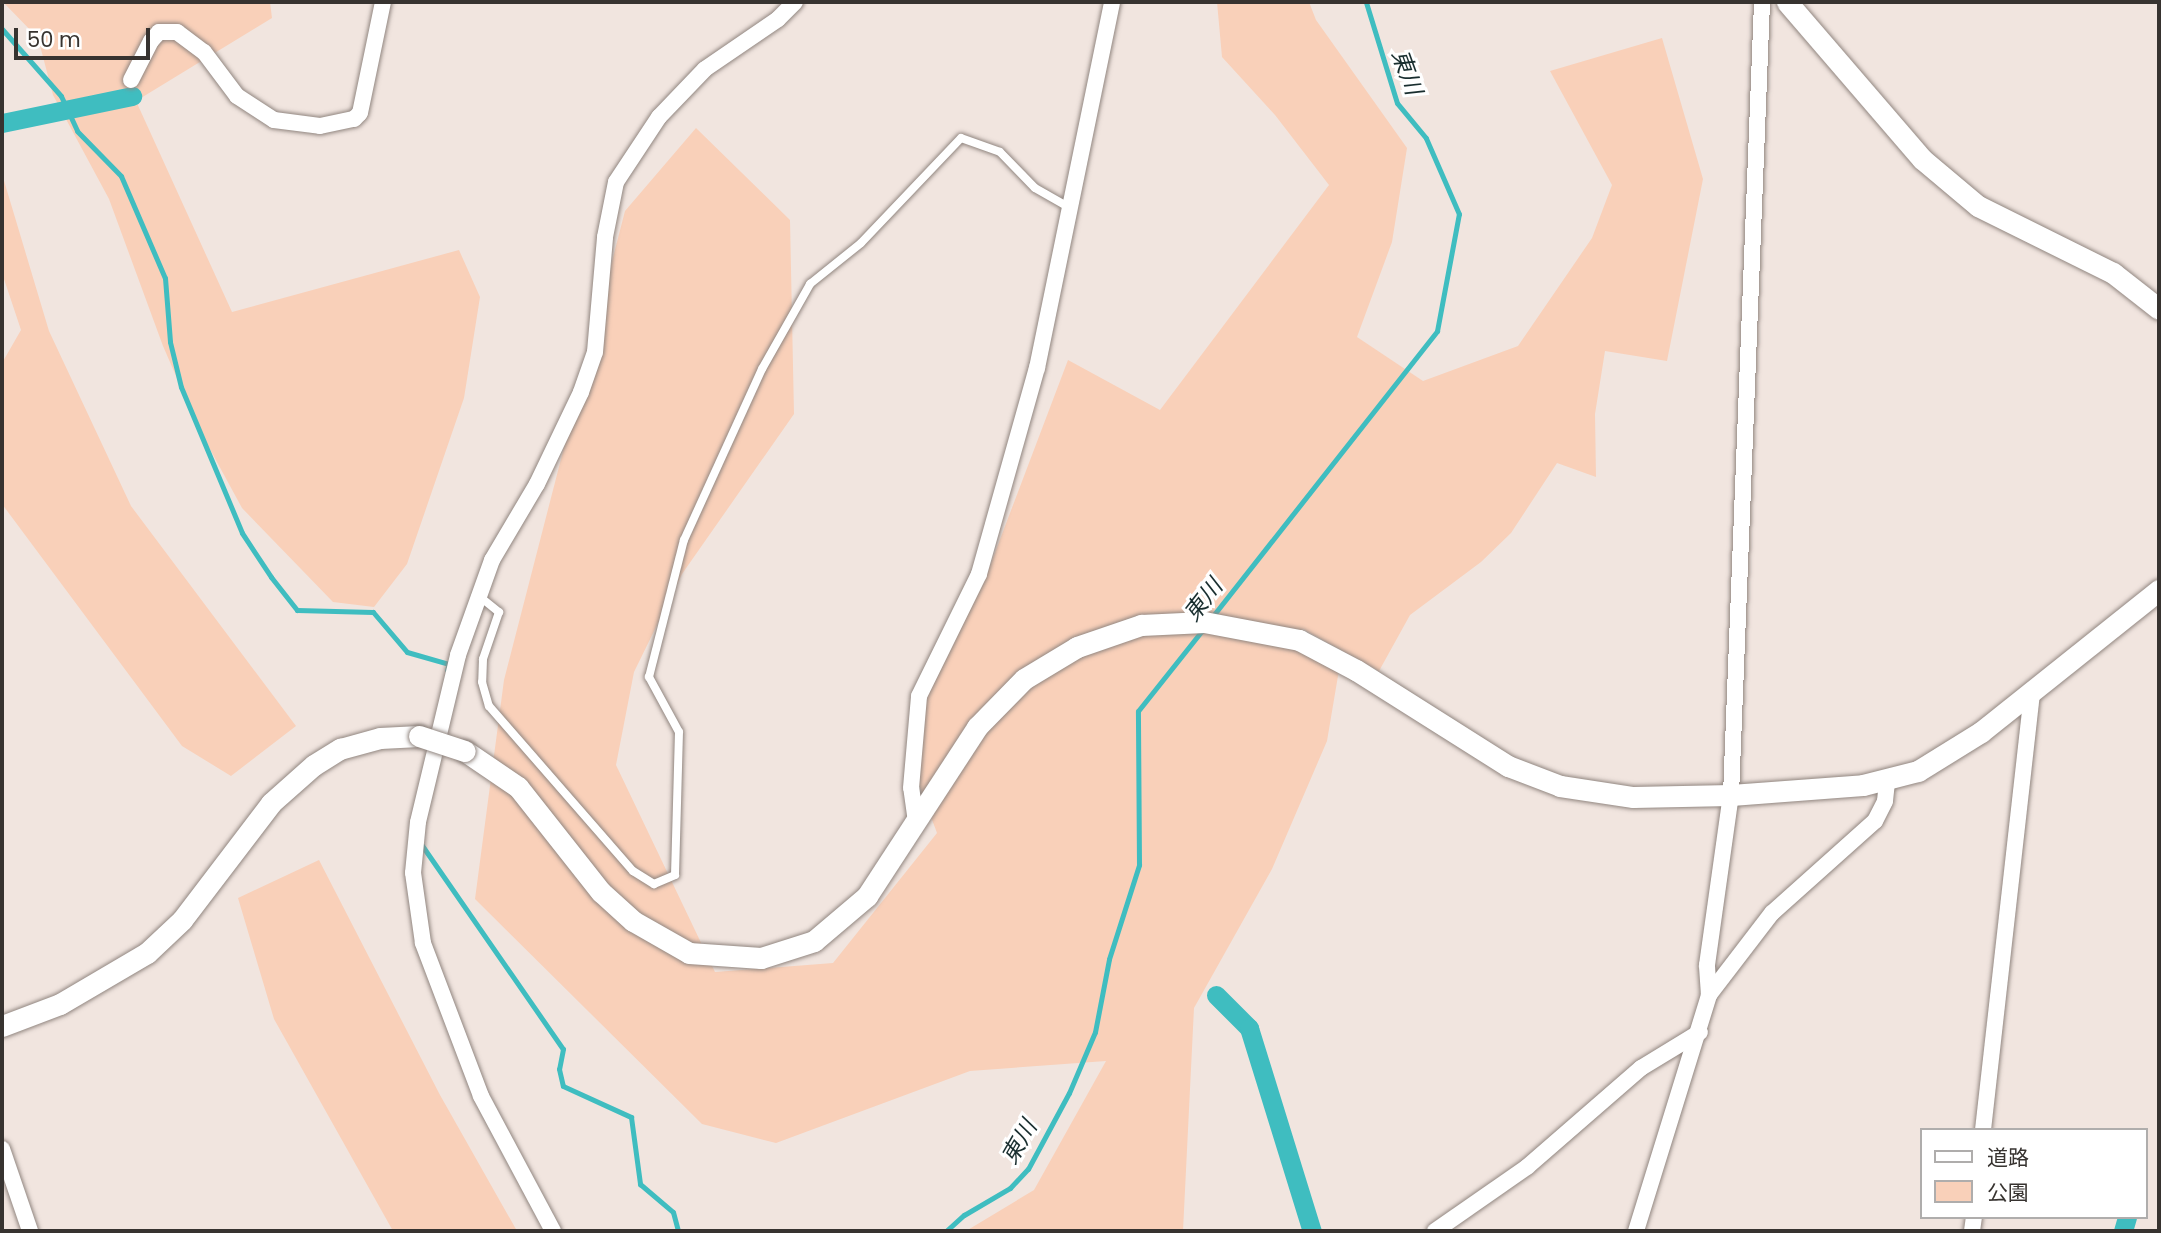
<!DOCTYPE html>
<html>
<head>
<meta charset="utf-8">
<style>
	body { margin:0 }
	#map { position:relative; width:2161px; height:1233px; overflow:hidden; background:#f1e5df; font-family:Poppins,"Noto Sans JP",sans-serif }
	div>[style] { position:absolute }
	.green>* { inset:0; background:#f9d0b9 }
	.stream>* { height:5px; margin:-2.5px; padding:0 2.5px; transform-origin:2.5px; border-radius:2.5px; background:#3fbdc0 }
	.canal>* { height:19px; margin:-9.5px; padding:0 9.5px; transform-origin:9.5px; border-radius:9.5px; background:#3fbdc0 }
	.roads { filter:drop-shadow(0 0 2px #918680) drop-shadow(0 0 2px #918680) }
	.lane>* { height:8px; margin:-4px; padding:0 4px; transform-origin:4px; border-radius:4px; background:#fff }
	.street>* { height:16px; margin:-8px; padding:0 8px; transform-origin:8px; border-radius:8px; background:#fff }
	.secondary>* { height:21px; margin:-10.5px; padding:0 10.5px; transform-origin:10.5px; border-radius:10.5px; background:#fff }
	.bridges { filter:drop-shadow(0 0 2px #918680) drop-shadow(0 0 2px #918680) }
	.secondary-bridge>* { height:21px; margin:-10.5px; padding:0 10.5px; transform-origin:10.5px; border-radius:10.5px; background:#fff }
	span { translate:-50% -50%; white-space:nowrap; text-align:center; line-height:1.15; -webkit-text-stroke:6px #fff; paint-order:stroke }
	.water-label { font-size:23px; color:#192e2f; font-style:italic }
	.frame { position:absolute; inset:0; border:4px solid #373330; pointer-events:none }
	.legend { position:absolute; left:1920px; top:1128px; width:228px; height:91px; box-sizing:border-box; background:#fff; border:2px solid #afadac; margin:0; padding:9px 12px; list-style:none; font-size:21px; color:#373330 }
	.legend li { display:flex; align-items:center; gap:14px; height:35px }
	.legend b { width:35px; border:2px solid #afadac }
	.scale { position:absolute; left:14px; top:28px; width:136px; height:32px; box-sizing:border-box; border:4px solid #373330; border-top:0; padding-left:9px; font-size:21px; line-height:24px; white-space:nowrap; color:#373330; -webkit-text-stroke:5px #fff; paint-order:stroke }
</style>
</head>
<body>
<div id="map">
	<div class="green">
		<i style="clip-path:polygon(3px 2px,270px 2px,272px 18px,136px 101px,232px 312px,459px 250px,480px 297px,464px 398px,407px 564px,374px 607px,333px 602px,242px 508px,199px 429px,163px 346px,109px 199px,53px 95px,38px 38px)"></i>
		<i style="clip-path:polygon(1217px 2px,1309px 2px,1316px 20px,1407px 148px,1392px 242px,1357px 337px,1423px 381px,1518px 346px,1592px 238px,1612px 185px,1550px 71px,1662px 38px,1703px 179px,1667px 361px,1605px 351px,1595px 414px,1596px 477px,1557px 463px,1511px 533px,1481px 562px,1410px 615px,1379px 671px,1303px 629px,1299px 638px,1339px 670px,1327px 741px,1272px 869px,1194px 1008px,1183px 1231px,966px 1231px,1034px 1190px,1106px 1061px,970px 1071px,776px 1143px,702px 1124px,475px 899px,504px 680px,625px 211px,696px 128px,790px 220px,794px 414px,682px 574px,634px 672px,616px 765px,715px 972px,833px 963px,937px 833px,915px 774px,923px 698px,985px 579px,1068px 360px,1160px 410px,1329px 185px,1275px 115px,1222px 57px)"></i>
		<i style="clip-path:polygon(2px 174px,49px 331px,131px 506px,296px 726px,231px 776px,182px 746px,2px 504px,2px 363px,21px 330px,2px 273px)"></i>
		<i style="clip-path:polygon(319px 860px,440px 1095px,517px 1231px,393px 1231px,274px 1019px,238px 898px)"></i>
	</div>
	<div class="stream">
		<i style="left:2px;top:29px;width:89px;rotate:48.6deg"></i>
		<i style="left:61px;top:96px;width:38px;rotate:65deg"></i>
		<i style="left:77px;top:131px;width:63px;rotate:45.6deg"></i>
		<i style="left:121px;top:176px;width:111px;rotate:66.7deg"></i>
		<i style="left:165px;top:278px;width:64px;rotate:85.5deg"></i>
		<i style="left:170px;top:342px;width:46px;rotate:76.3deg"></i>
		<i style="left:181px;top:387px;width:158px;rotate:67.3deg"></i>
		<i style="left:242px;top:533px;width:53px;rotate:56.6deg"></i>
		<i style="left:271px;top:577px;width:42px;rotate:51.8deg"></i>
		<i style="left:297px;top:610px;width:76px;rotate:1.5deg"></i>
		<i style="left:373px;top:612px;width:52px;rotate:49.6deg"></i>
		<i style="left:407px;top:652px;width:44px;rotate:15.9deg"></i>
		<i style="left:449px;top:664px;width:6px;rotate:108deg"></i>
		<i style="left:1212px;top:617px;width:364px;rotate:-51.8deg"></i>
		<i style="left:1437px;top:331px;width:119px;rotate:-79.4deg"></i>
		<i style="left:1459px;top:214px;width:83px;rotate:-113.5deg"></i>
		<i style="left:1426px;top:138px;width:45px;rotate:-129.6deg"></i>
		<i style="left:1397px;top:103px;width:106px;rotate:-107.1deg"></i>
		<i style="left:421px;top:844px;width:249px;rotate:55.3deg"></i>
		<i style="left:563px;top:1049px;width:20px;rotate:101deg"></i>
		<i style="left:559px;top:1069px;width:17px;rotate:77deg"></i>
		<i style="left:563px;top:1086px;width:75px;rotate:24.5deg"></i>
		<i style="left:631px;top:1117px;width:68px;rotate:82.3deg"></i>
		<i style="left:640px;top:1184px;width:43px;rotate:40.3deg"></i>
		<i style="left:673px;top:1212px;width:20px;rotate:75deg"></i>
		<i style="left:946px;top:1231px;width:24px;rotate:-42deg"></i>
		<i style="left:964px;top:1215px;width:53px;rotate:-30.4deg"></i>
		<i style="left:1010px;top:1188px;width:26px;rotate:-47deg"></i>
		<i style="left:1028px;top:1169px;width:86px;rotate:-61.7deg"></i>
		<i style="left:1069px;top:1093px;width:66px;rotate:-66.9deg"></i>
		<i style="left:1095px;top:1032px;width:74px;rotate:-79.1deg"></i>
		<i style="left:1109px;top:959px;width:99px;rotate:-72.3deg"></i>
		<i style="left:1139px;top:865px;width:154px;rotate:-90.4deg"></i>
		<i style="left:1138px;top:711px;width:106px;rotate:-51.5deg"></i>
	</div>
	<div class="canal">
		<i style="left:2px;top:123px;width:133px;rotate:-11.7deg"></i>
		<i style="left:1216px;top:995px;width:47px;rotate:45deg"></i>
		<i style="left:1249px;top:1028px;width:213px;rotate:72.8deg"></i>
		<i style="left:2123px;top:1231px;width:15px;rotate:-74deg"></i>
	</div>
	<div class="roads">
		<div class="lane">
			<i style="left:479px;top:596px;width:26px;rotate:39deg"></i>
			<i style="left:499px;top:612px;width:50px;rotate:108.8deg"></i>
			<i style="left:483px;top:659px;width:23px;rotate:92deg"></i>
			<i style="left:482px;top:682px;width:25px;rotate:74deg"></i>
			<i style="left:489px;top:706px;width:219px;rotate:48.9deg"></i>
			<i style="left:633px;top:871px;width:25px;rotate:32deg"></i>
			<i style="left:654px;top:884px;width:23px;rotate:-23deg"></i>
			<i style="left:675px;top:875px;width:143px;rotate:-88.4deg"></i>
			<i style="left:679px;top:732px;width:63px;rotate:-118.6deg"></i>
			<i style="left:649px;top:677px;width:141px;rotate:-75.7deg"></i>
			<i style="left:684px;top:540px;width:188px;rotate:-65.5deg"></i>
			<i style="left:762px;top:369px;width:98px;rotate:-60.5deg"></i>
			<i style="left:810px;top:284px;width:65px;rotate:-38.8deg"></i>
			<i style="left:861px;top:243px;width:145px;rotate:-46.4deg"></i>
			<i style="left:961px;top:138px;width:41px;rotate:19.7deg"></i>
			<i style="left:1000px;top:152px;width:50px;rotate:45.8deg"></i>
			<i style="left:1035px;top:188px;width:40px;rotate:29.7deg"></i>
		</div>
		<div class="street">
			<i style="left:131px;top:80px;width:44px;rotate:-62.9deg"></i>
			<i style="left:151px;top:41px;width:12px;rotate:-48deg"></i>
			<i style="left:159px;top:32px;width:18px"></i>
			<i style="left:177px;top:32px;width:34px;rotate:37deg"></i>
			<i style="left:204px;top:52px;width:55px;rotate:53.1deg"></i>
			<i style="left:237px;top:96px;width:44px;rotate:33deg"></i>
			<i style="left:274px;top:120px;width:46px;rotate:7.4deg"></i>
			<i style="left:320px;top:126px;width:35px;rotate:-12deg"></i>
			<i style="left:354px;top:119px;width:8px;rotate:-45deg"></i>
			<i style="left:360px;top:113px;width:113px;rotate:-78.3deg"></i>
			<i style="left:916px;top:822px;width:34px;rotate:-98deg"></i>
			<i style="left:911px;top:788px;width:92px;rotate:-85deg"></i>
			<i style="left:919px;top:696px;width:136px;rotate:-63.8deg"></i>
			<i style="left:979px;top:574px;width:214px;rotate:-74.3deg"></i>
			<i style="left:1037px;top:368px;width:374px;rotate:-78.4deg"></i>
			<i style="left:1709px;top:995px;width:103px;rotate:-52.5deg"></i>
			<i style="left:1772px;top:913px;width:138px;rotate:-41.8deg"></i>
			<i style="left:1875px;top:821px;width:22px;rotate:-63deg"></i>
			<i style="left:1885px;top:801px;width:19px;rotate:-84deg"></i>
			<i style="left:1983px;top:1130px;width:440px;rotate:-83.6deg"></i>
			<i style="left:2px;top:1149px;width:87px;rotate:71.1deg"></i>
			<i style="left:553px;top:1231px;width:153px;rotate:-118.1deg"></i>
			<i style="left:481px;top:1096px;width:164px;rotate:-110.8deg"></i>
			<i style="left:423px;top:943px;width:71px;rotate:-98.1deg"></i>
			<i style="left:413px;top:873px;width:51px;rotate:-84.4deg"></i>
			<i style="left:418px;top:822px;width:172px;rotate:-76.5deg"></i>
			<i style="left:458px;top:655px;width:101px;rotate:-70.3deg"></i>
			<i style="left:492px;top:560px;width:88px;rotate:-59.4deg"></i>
			<i style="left:537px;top:484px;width:102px;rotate:-64.4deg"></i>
			<i style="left:581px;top:392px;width:42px;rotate:-70.7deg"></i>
			<i style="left:595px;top:352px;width:115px;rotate:-85deg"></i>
			<i style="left:605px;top:237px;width:56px;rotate:-78.7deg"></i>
			<i style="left:616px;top:182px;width:78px;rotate:-56.5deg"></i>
			<i style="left:659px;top:117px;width:66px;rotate:-46.2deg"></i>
			<i style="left:705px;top:69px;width:88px;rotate:-34.4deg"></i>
			<i style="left:778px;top:19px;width:24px;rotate:-45deg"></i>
			<i style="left:1435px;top:1231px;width:112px;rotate:-34.8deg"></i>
			<i style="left:1527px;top:1167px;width:151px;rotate:-41deg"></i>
			<i style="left:1641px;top:1068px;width:69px;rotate:-31.4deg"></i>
			<i style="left:1636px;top:1231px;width:247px;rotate:-72.8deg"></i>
			<i style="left:1709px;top:995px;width:30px;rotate:-94deg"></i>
			<i style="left:1707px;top:965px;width:172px;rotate:-82deg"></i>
			<i style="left:1731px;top:795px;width:794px;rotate:-87.76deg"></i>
			<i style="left:1972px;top:1231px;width:14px;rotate:-82deg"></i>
		</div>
		<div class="secondary">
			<i style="left:1787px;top:2px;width:207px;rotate:49.3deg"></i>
			<i style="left:1922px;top:159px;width:73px;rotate:40deg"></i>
			<i style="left:1978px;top:206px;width:151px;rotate:26.4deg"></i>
			<i style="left:2113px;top:273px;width:58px;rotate:38deg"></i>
			<i style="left:465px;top:751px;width:64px;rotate:34.2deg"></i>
			<i style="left:518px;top:787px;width:134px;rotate:51.7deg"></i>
			<i style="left:601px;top:892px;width:43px;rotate:42.2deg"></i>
			<i style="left:633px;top:921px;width:64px;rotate:29.7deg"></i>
			<i style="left:689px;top:953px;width:72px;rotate:4deg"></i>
			<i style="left:761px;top:958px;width:56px;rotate:-17.8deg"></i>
			<i style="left:814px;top:941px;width:70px;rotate:-40.3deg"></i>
			<i style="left:867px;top:896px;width:202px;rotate:-56.9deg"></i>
			<i style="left:977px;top:727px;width:67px;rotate:-45.6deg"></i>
			<i style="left:1024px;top:679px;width:62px;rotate:-31.1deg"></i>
			<i style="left:1077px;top:647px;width:68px;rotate:-19deg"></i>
			<i style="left:1141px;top:625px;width:63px;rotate:-2.7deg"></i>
			<i style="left:1204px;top:622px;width:97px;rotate:10.7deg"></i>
			<i style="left:1299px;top:640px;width:64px;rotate:27.8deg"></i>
			<i style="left:1356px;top:670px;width:180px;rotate:32.3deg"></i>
			<i style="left:1508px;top:766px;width:56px;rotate:21deg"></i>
			<i style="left:1560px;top:786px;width:74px;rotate:8.6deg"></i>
			<i style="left:1633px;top:797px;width:98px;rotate:-1.2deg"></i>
			<i style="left:1731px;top:795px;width:132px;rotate:-4.3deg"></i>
			<i style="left:1863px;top:785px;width:57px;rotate:-14.3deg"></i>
			<i style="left:1918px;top:771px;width:74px;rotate:-31.8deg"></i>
			<i style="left:1981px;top:732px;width:228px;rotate:-38.6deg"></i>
			<i style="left:2px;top:1026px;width:62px;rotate:-20.8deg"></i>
			<i style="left:60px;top:1004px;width:101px;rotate:-30.4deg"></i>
			<i style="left:147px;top:953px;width:48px;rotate:-43.3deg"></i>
			<i style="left:182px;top:920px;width:147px;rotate:-52.7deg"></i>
			<i style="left:271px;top:803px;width:57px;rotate:-41.5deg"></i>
			<i style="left:314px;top:765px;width:31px;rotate:-32deg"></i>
			<i style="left:340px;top:749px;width:41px;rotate:-15.4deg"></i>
			<i style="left:380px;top:738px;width:39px;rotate:-3deg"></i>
		</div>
	</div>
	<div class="bridges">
		<div class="secondary-bridge">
			<i style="left:419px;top:736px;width:48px;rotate:18.1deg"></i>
		</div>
	</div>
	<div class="water-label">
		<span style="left:1407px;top:72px;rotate:70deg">東川</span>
		<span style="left:1203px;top:600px;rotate:-52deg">東川</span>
		<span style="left:1019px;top:1142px;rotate:-60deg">東川</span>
	</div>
	<div class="frame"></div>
	<ul class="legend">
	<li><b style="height:9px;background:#fff"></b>道路</li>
	<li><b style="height:19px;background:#f9d0b9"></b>公園</li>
	</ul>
	<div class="scale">50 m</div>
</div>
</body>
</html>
